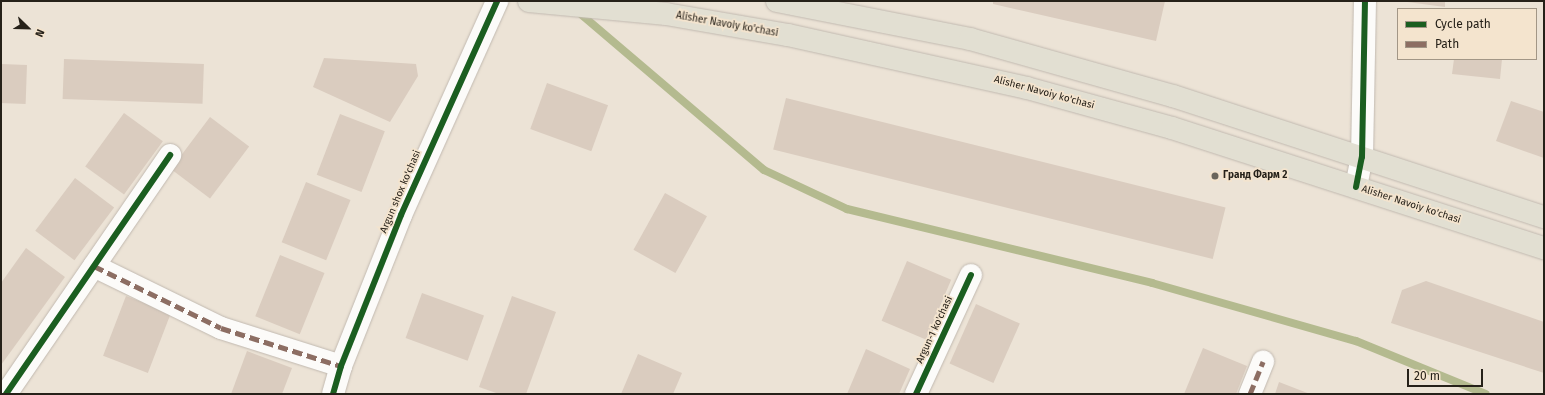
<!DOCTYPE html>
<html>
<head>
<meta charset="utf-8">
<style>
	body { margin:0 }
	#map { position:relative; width:1545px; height:395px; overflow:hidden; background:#ece3d6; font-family:"Fira Sans",sans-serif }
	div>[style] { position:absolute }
	.stream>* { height:8px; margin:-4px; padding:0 4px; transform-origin:4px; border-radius:4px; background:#b4ba8f }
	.building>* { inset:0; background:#daccbf; transform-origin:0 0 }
	.roads { filter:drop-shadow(0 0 1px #c1b9b0) drop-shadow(0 0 1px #c1b9b0) }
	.minor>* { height:22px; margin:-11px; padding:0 11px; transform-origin:11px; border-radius:11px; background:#fcfbf9 }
	.major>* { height:22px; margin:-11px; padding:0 11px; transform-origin:11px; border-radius:11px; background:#e2dfd2 }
	.quiet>* { height:5px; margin-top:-2.5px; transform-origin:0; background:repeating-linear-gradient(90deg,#8d6e63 0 10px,transparent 0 15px) }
	.cycleway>* { height:6px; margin:-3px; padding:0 3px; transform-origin:3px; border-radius:3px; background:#1b5e20 }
	.dots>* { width:11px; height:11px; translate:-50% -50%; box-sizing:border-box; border:2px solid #f4e4ce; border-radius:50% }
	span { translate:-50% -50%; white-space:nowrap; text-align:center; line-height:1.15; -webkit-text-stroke:3.5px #f4e4ce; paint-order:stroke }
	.street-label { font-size:10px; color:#262119 }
	.poi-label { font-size:10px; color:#262119; font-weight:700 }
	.left { translate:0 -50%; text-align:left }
	.frame { position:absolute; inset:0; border:2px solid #262119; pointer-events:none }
	.legend { position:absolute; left:1397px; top:8px; width:140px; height:52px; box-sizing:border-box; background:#f4e4ce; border:1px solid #a29686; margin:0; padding:5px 7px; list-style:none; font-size:12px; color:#262119 }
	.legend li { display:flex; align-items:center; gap:8px; height:20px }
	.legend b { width:20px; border:1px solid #a29686 }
	.north { position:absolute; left:8px; top:8px; width:40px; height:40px; -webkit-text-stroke:3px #f4e4ce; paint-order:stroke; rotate:113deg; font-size:11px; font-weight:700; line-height:16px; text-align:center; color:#262119 }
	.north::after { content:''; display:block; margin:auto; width:14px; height:18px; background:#262119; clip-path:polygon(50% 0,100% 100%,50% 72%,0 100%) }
	.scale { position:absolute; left:1407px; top:369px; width:76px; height:18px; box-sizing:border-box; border:2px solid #262119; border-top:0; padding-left:5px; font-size:12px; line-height:14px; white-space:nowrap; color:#262119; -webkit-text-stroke:3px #f4e4ce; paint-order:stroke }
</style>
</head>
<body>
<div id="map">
	<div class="stream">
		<i style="left:576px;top:10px;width:247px;rotate:40.4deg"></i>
		<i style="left:764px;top:170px;width:92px;rotate:25.2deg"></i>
		<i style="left:847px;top:209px;width:314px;rotate:13.6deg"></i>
		<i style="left:1152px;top:283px;width:212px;rotate:15.9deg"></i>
		<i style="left:1356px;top:341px;width:140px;rotate:22.2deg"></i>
	</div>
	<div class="building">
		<i style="clip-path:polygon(993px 1px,1165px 1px,1156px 41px,993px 4px)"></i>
		<i style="clip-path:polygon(1400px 1px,1445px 1px,1445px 7px)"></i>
		<i style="clip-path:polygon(324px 58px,416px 64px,418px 76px,390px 122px,313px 87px)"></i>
		<i style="left:64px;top:59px;width:140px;height:40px;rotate:2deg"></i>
		<i style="clip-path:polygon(1454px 59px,1502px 59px,1500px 79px,1452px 74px)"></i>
		<i style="left:1px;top:64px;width:26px;height:39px;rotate:2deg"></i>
		<i style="left:547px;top:83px;width:65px;height:49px;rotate:20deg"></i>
		<i style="left:786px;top:98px;width:453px;height:53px;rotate:14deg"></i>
		<i style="clip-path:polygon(1511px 101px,1544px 112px,1544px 158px,1496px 141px)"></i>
		<i style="left:124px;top:113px;width:48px;height:66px;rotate:36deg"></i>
		<i style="left:340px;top:114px;width:48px;height:65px;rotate:21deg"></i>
		<i style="left:210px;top:117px;width:49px;height:65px;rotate:37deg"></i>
		<i style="left:75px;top:178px;width:49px;height:66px;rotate:37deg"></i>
		<i style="left:306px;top:182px;width:48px;height:65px;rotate:22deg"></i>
		<i style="left:665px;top:193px;width:48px;height:65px;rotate:29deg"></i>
		<i style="clip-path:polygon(26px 248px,65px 277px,1px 365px,1px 283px)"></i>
		<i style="left:280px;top:255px;width:48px;height:66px;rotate:22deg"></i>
		<i style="left:907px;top:261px;width:48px;height:65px;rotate:23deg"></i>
		<i style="clip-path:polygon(1426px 281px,1544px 322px,1544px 373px,1391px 323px,1402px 290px)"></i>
		<i style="left:422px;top:293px;width:66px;height:48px;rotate:20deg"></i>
		<i style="left:126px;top:296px;width:48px;height:64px;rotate:21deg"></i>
		<i style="clip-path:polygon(512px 296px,556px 312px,526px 394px,499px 394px,479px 387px)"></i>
		<i style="left:976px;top:304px;width:48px;height:65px;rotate:24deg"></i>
		<i style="clip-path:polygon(1203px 348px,1247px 366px,1236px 394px,1184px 394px)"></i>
		<i style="clip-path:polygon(866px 349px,910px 369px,899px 394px,847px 394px)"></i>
		<i style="clip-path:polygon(247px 351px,292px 368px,282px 394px,231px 394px)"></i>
		<i style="clip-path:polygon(638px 354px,682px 373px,673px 394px,621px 394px)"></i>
		<i style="clip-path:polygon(1279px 382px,1310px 394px,1275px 394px)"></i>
	</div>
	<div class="roads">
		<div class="minor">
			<i style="left:1356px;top:187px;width:31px;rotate:-79deg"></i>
			<i style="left:1362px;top:157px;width:156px;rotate:-88.9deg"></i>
			<i style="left:94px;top:266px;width:141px;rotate:26deg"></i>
			<i style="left:221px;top:328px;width:126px;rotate:17.6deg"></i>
			<i style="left:6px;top:394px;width:290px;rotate:-55.5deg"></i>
			<i style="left:333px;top:394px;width:29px;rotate:-74deg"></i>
			<i style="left:341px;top:366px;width:162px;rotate:-68.3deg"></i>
			<i style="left:401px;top:215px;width:235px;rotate:-65.8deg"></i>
			<i style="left:916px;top:394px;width:131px;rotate:-65.2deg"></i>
			<i style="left:1250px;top:394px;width:35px;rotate:-68deg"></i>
		</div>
		<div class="major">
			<i style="left:529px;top:1px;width:138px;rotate:5.4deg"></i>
			<i style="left:666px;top:14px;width:124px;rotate:9.8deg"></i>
			<i style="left:788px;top:35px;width:245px;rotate:12.5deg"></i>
			<i style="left:1027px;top:88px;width:150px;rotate:15.4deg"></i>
			<i style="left:1172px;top:128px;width:391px;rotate:17.9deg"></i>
			<i style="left:777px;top:1px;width:197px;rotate:11.1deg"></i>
			<i style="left:970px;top:39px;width:211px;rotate:15.7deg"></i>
			<i style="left:1173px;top:96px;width:390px;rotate:18.1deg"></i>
		</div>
	</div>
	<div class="quiet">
		<i style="left:94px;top:266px;width:141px;rotate:26deg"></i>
		<i style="left:221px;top:328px;width:126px;rotate:17.6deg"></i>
		<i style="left:1250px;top:394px;width:35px;rotate:-68deg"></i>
	</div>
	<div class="cycleway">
		<i style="left:1356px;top:187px;width:31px;rotate:-79deg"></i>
		<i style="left:1362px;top:157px;width:156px;rotate:-88.9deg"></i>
		<i style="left:6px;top:394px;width:290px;rotate:-55.5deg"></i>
		<i style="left:333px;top:394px;width:29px;rotate:-74deg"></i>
		<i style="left:341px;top:366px;width:162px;rotate:-68.3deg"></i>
		<i style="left:401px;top:215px;width:235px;rotate:-65.8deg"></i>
		<i style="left:916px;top:394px;width:131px;rotate:-65.2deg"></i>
	</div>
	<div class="dots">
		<i style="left:1215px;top:176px;background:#6b655b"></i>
	</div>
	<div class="street-label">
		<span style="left:727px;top:25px;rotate:10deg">Alisher Navoiy ko'chasi</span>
		<span style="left:1044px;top:93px;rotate:15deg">Alisher Navoiy ko'chasi</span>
		<span style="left:401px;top:192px;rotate:-67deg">Argun shox ko'chasi</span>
		<span style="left:1411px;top:205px;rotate:18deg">Alisher Navoiy ko'chasi</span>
		<span style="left:935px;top:330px;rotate:-65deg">Argun-1 ko'chasi</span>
	</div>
	<div class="poi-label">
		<span class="left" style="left:1223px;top:176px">Гранд Фарм 2</span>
	</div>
	<div class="frame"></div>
	<ul class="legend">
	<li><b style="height:5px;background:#1b5e20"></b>Cycle path</li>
	<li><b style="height:5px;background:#8d6e63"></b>Path</li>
	</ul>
	<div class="north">N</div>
	<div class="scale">20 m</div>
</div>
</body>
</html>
